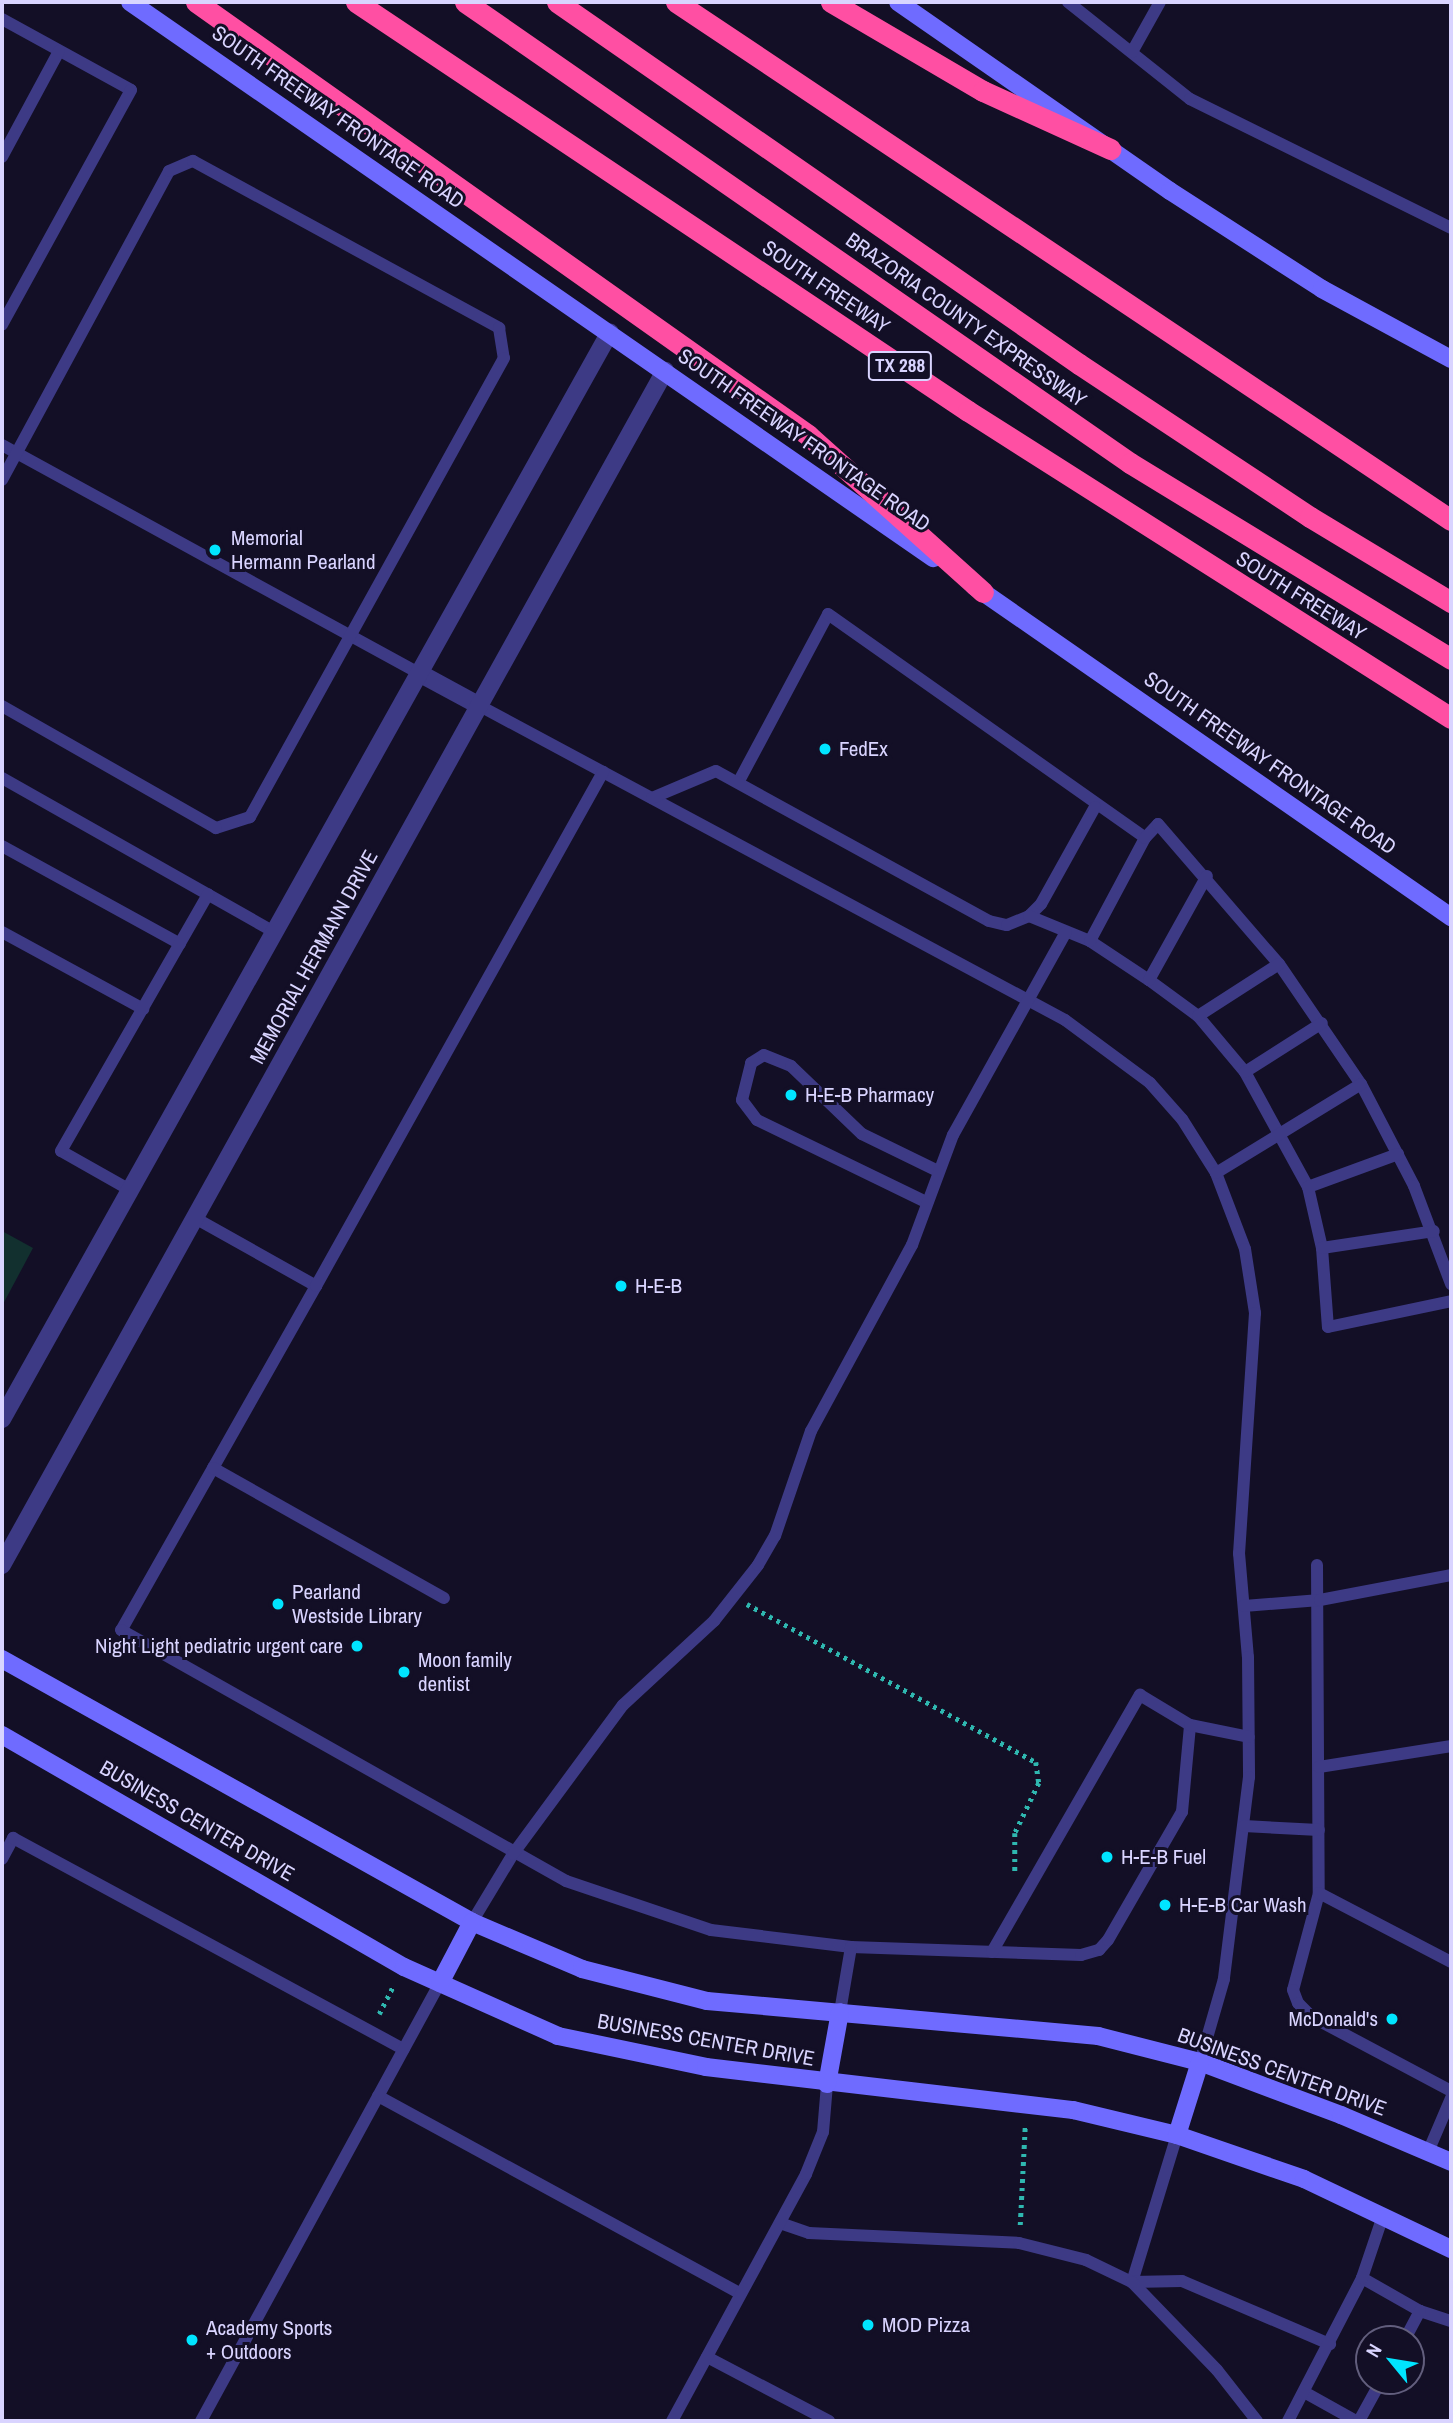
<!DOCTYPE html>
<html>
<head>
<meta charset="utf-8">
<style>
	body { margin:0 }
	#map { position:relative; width:1453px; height:2423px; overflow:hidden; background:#130f26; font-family:"Archivo Narrow",sans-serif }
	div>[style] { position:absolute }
	.green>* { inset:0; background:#12302f }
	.path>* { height:4.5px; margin-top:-2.25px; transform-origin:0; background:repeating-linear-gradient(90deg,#2fb8b0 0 3.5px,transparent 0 8.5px) }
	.lane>* { height:12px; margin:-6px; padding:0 6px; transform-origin:6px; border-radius:6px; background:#3d3a85 }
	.street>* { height:18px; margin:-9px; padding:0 9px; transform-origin:9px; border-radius:9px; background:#3d3a85 }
	.secondary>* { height:18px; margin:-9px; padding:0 9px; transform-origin:9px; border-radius:9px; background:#6f6bff }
	.highway>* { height:21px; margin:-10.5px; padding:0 10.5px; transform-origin:10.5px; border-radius:10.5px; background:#ff4fa3 }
	.dots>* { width:19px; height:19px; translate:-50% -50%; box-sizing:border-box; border:4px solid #130f26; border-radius:50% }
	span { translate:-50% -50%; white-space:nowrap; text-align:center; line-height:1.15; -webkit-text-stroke:6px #130f26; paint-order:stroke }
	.shield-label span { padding:2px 5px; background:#130f26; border:2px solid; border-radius:5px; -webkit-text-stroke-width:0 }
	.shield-label { font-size:19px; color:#d9d4ff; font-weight:700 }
	.street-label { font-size:21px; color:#d9d4ff }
	.poi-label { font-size:21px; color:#d9d4ff }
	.left { translate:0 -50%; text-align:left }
	.right { translate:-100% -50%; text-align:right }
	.frame { position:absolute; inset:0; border:4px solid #d9d4ff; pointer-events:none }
	.north { position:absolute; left:1355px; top:2325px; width:70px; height:70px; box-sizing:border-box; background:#130f26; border:2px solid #625e7d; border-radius:50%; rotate:300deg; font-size:19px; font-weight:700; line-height:28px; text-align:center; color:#d9d4ff }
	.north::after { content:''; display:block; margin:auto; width:24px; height:32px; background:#00e5ff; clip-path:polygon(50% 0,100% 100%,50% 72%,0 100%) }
</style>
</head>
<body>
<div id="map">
	<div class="green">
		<i style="clip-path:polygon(2px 1231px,33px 1248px,2px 1306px)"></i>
	</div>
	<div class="path">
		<i style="left:747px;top:1604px;width:329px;rotate:28.7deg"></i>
		<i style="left:1036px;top:1762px;width:21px;rotate:82deg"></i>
		<i style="left:1039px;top:1783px;width:55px;rotate:115.6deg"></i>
		<i style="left:1015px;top:1833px;width:41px;rotate:90deg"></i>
		<i style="left:379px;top:2014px;width:33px;rotate:-63deg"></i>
		<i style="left:1020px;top:2225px;width:100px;rotate:-87.1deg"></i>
	</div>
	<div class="lane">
		<i style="left:1068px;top:2px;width:156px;rotate:38.5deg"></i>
		<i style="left:1190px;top:99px;width:291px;rotate:26.3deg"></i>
		<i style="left:2px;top:19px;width:147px;rotate:28.8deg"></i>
		<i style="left:131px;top:90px;width:268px;rotate:118.8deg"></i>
		<i style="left:1132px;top:52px;width:57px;rotate:-60.8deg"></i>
		<i style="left:2px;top:157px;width:120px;rotate:-61.7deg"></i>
		<i style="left:2px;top:445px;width:475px;rotate:28.7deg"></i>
		<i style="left:2px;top:480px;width:351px;rotate:-61.6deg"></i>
		<i style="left:169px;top:171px;width:26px;rotate:-23deg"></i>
		<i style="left:193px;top:161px;width:349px;rotate:28.6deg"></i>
		<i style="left:499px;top:328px;width:30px;rotate:81deg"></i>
		<i style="left:504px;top:358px;width:525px;rotate:118.96deg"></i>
		<i style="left:250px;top:817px;width:36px;rotate:162deg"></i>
		<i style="left:216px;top:828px;width:246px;rotate:-150.3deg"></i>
		<i style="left:480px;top:706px;width:664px;rotate:28.22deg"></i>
		<i style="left:1065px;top:1020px;width:106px;rotate:36.5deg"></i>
		<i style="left:1150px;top:1083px;width:48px;rotate:48.4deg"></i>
		<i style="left:1182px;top:1119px;width:64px;rotate:57.8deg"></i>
		<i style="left:1216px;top:1173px;width:81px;rotate:69.1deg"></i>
		<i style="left:1245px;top:1249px;width:65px;rotate:81.1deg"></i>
		<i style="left:1255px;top:1313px;width:241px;rotate:93.8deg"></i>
		<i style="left:1239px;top:1553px;width:104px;rotate:85.1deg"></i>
		<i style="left:1248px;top:1657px;width:120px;rotate:89.5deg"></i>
		<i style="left:1249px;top:1777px;width:204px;rotate:97.1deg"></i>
		<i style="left:1224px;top:1979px;width:86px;rotate:106.1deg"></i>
		<i style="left:2px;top:778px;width:313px;rotate:29.5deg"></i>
		<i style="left:739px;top:781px;width:189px;rotate:-61.9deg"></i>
		<i style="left:828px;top:614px;width:388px;rotate:35.2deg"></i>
		<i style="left:652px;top:798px;width:69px;rotate:-22.9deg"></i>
		<i style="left:716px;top:771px;width:311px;rotate:28.8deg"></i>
		<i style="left:989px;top:921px;width:18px;rotate:13deg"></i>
		<i style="left:1007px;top:925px;width:24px;rotate:-22deg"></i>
		<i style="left:1029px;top:916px;width:17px;rotate:-45deg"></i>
		<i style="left:1041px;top:904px;width:111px;rotate:-60.9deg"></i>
		<i style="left:2px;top:846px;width:203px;rotate:28.8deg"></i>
		<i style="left:1029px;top:916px;width:66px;rotate:22.3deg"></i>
		<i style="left:1090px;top:941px;width:71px;rotate:33.5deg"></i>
		<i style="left:1149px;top:980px;width:61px;rotate:36.3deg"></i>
		<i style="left:1198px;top:1016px;width:73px;rotate:50deg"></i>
		<i style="left:1245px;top:1072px;width:131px;rotate:61.3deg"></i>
		<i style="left:1308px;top:1187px;width:63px;rotate:77.1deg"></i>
		<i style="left:1322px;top:1248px;width:79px;rotate:85.7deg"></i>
		<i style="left:1328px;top:1327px;width:126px;rotate:-11.9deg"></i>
		<i style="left:2px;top:932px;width:161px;rotate:28.6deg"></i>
		<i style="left:1090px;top:941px;width:117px;rotate:-61.9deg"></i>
		<i style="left:1145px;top:838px;width:19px;rotate:-47deg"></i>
		<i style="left:1158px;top:824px;width:185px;rotate:49.2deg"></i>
		<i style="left:1279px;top:964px;width:145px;rotate:55.7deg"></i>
		<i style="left:1361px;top:1084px;width:115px;rotate:62.5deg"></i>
		<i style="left:1414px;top:1186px;width:105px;rotate:69.3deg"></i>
		<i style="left:1149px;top:980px;width:119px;rotate:-60.9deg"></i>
		<i style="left:1198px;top:1016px;width:96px;rotate:-32.7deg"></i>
		<i style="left:1245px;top:1072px;width:91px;rotate:-32.5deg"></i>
		<i style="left:1216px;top:1173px;width:170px;rotate:-31.5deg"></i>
		<i style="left:1308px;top:1187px;width:96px;rotate:-20.1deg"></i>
		<i style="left:130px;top:1190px;width:79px;rotate:-150.5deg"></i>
		<i style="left:61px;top:1151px;width:296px;rotate:-60.2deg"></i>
		<i style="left:926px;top:1202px;width:188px;rotate:-154.1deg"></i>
		<i style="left:757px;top:1120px;width:25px;rotate:-127deg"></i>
		<i style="left:742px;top:1100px;width:38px;rotate:-76deg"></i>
		<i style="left:751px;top:1063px;width:15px;rotate:-32deg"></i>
		<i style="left:764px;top:1055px;width:29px;rotate:22deg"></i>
		<i style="left:791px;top:1066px;width:98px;rotate:43.8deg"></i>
		<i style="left:862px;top:1134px;width:85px;rotate:26deg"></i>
		<i style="left:195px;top:1218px;width:139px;rotate:29.3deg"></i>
		<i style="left:316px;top:1286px;width:395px;rotate:119.5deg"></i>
		<i style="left:121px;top:1630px;width:511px;rotate:29.42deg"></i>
		<i style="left:566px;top:1881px;width:153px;rotate:18.7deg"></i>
		<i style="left:711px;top:1930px;width:141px;rotate:6.9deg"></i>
		<i style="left:851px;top:1947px;width:230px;rotate:2deg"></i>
		<i style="left:1081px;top:1955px;width:19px;rotate:-16deg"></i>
		<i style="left:1099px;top:1950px;width:13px;rotate:-48deg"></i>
		<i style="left:1108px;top:1940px;width:148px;rotate:-60deg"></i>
		<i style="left:1182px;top:1812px;width:87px;rotate:-84.7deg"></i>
		<i style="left:1322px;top:1248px;width:113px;rotate:-8.6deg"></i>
		<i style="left:316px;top:1286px;width:589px;rotate:-60.82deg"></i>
		<i style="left:213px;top:1468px;width:265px;rotate:29.4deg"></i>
		<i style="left:1317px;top:1565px;width:328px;rotate:89.7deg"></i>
		<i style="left:1319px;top:1893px;width:100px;rotate:105deg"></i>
		<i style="left:1293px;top:1990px;width:14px;rotate:69deg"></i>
		<i style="left:1298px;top:2003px;width:20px;rotate:45deg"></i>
		<i style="left:1312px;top:2017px;width:157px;rotate:28deg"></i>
		<i style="left:1244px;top:1606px;width:76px;rotate:-4.5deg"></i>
		<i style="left:1320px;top:1600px;width:133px;rotate:-10.8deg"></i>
		<i style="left:1319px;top:1767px;width:134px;rotate:-9deg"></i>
		<i style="left:1244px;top:1826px;width:75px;rotate:3.1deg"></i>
		<i style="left:2px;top:1859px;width:24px;rotate:-62deg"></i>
		<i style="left:13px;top:1838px;width:444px;rotate:28.4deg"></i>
		<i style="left:1319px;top:1893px;width:149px;rotate:27.6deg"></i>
		<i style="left:472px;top:1922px;width:79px;rotate:-58.9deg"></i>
		<i style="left:513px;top:1854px;width:185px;rotate:-53.6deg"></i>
		<i style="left:623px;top:1705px;width:124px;rotate:-42.7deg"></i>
		<i style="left:714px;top:1621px;width:71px;rotate:-51.8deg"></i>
		<i style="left:758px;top:1565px;width:34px;rotate:-60deg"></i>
		<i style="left:775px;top:1536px;width:111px;rotate:-71.1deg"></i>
		<i style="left:811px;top:1431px;width:212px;rotate:-61.5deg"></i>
		<i style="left:912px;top:1245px;width:117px;rotate:-69.6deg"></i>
		<i style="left:953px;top:1135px;width:232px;rotate:-60.9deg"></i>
		<i style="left:992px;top:1952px;width:297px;rotate:-60.1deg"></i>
		<i style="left:1140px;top:1695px;width:58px;rotate:31deg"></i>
		<i style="left:1190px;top:1725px;width:60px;rotate:11.5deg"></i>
		<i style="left:840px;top:2012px;width:66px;rotate:-80.4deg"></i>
		<i style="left:378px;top:2096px;width:413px;rotate:28.6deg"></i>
		<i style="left:1177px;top:2135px;width:154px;rotate:107deg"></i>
		<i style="left:1132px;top:2282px;width:50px;rotate:-1.1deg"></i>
		<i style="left:1182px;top:2281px;width:161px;rotate:23.1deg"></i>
		<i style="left:1428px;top:2152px;width:59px;rotate:-66.9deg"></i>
		<i style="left:780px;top:2223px;width:31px;rotate:19deg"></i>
		<i style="left:809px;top:2233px;width:210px;rotate:2.7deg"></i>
		<i style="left:1019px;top:2243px;width:69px;rotate:14.2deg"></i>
		<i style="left:1086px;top:2260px;width:51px;rotate:25.6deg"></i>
		<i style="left:1132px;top:2282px;width:122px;rotate:46deg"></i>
		<i style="left:1217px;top:2370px;width:65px;rotate:51.9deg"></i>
		<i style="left:1362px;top:2278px;width:67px;rotate:29.6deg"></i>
		<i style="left:1420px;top:2311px;width:33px;rotate:18deg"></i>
		<i style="left:1405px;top:2339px;width:32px;rotate:-62deg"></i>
		<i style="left:707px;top:2357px;width:138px;rotate:27.7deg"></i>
		<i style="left:1304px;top:2392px;width:60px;rotate:29.1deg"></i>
		<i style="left:201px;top:2421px;width:499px;rotate:-61.4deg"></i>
		<i style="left:672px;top:2421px;width:281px;rotate:-61.5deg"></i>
		<i style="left:806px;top:2174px;width:45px;rotate:-68deg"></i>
		<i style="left:823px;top:2132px;width:48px;rotate:-85.2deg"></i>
		<i style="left:1288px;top:2421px;width:161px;rotate:-62.6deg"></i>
		<i style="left:1362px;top:2278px;width:65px;rotate:-71.3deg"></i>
		<i style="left:1359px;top:2421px;width:46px;rotate:-61.2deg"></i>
	</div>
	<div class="street">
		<i style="left:419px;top:673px;width:69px;rotate:28.4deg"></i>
		<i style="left:2px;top:1419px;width:1245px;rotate:-60.78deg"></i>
		<i style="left:2px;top:1565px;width:1366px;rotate:-60.96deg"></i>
	</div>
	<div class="secondary">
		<i style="left:130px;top:2px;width:977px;rotate:34.7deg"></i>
		<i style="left:898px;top:2px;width:331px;rotate:34.8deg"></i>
		<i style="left:1170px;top:191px;width:181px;rotate:32.8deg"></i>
		<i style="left:1322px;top:289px;width:147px;rotate:28.5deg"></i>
		<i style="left:974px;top:586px;width:581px;rotate:34.76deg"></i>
		<i style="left:2px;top:1659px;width:539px;rotate:29.23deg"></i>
		<i style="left:472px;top:1922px;width:120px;rotate:23.1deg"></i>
		<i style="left:582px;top:1969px;width:129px;rotate:14.4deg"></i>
		<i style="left:707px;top:2001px;width:393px;rotate:5.1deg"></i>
		<i style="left:1098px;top:2036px;width:105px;rotate:14.3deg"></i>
		<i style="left:1200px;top:2062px;width:151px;rotate:20.6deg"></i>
		<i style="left:1341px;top:2115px;width:120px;rotate:23.1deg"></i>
		<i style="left:2px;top:1735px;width:464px;rotate:30deg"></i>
		<i style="left:404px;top:1967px;width:169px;rotate:24.1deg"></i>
		<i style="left:558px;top:2036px;width:151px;rotate:11.8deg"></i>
		<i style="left:706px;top:2067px;width:370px;rotate:6.7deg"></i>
		<i style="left:1073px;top:2110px;width:107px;rotate:13.5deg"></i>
		<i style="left:1177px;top:2135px;width:134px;rotate:19.1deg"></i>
		<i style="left:1304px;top:2179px;width:163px;rotate:25.5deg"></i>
		<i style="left:440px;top:1983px;width:69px;rotate:-62.3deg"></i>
		<i style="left:827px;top:2084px;width:73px;rotate:-79.8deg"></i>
		<i style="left:1177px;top:2135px;width:77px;rotate:-72.5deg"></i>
	</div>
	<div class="highway">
		<i style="left:196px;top:2px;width:750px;rotate:35.28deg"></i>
		<i style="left:808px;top:435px;width:235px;rotate:41.9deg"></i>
		<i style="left:356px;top:2px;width:736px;rotate:33.75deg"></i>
		<i style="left:968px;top:411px;width:572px;rotate:32.44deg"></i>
		<i style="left:465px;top:2px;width:809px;rotate:34.73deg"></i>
		<i style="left:1130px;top:463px;width:376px;rotate:31.4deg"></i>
		<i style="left:557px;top:2px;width:635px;rotate:34.74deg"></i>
		<i style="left:1079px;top:364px;width:277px;rotate:33.5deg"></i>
		<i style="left:1310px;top:517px;width:165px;rotate:31.1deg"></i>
		<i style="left:676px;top:2px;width:932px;rotate:33.76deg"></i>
		<i style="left:831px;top:2px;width:176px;rotate:30.4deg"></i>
		<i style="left:983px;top:91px;width:140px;rotate:24.5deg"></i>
	</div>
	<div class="dots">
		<i style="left:215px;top:550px;background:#00e5ff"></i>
		<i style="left:825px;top:749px;background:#00e5ff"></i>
		<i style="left:791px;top:1095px;background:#00e5ff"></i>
		<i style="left:621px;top:1286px;background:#00e5ff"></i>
		<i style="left:278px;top:1604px;background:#00e5ff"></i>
		<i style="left:357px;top:1646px;background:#00e5ff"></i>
		<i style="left:404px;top:1672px;background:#00e5ff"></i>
		<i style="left:1107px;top:1857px;background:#00e5ff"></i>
		<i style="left:1165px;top:1905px;background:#00e5ff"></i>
		<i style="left:1392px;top:2019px;background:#00e5ff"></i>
		<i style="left:868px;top:2325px;background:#00e5ff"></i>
		<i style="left:192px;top:2340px;background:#00e5ff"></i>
	</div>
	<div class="shield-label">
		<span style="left:900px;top:366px">TX 288</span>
	</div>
	<div class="street-label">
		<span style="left:338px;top:117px;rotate:35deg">SOUTH FREEWAY FRONTAGE ROAD</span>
		<span style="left:826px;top:287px;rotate:34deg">SOUTH FREEWAY</span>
		<span style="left:966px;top:320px;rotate:35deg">BRAZORIA COUNTY EXPRESSWAY</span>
		<span style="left:804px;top:440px;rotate:35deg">SOUTH FREEWAY FRONTAGE ROAD</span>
		<span style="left:1301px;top:596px;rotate:32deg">SOUTH FREEWAY</span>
		<span style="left:1270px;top:763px;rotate:35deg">SOUTH FREEWAY FRONTAGE ROAD</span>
		<span style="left:314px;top:957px;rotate:-61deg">MEMORIAL HERMANN DRIVE</span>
		<span style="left:197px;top:1821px;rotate:30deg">BUSINESS CENTER DRIVE</span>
		<span style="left:706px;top:2040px;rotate:10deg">BUSINESS CENTER DRIVE</span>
		<span style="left:1282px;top:2072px;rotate:20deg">BUSINESS CENTER DRIVE</span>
	</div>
	<div class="poi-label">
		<span class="left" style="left:231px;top:550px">Memorial<br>Hermann Pearland</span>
		<span class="left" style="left:839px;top:749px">FedEx</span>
		<span class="left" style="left:805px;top:1095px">H-E-B Pharmacy</span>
		<span class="left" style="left:635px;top:1286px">H-E-B</span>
		<span class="left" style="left:292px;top:1604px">Pearland<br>Westside Library</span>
		<span class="right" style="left:343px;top:1646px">Night Light pediatric urgent care</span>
		<span class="left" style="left:418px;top:1672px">Moon family<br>dentist</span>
		<span class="left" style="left:1121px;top:1857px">H-E-B Fuel</span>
		<span class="left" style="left:1179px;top:1905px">H-E-B Car Wash</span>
		<span class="right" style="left:1378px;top:2019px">McDonald's</span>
		<span class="left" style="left:882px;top:2325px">MOD Pizza</span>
		<span class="left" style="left:206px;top:2340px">Academy Sports<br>+ Outdoors</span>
	</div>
	<div class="frame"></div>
	<div class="north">N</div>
</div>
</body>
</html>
